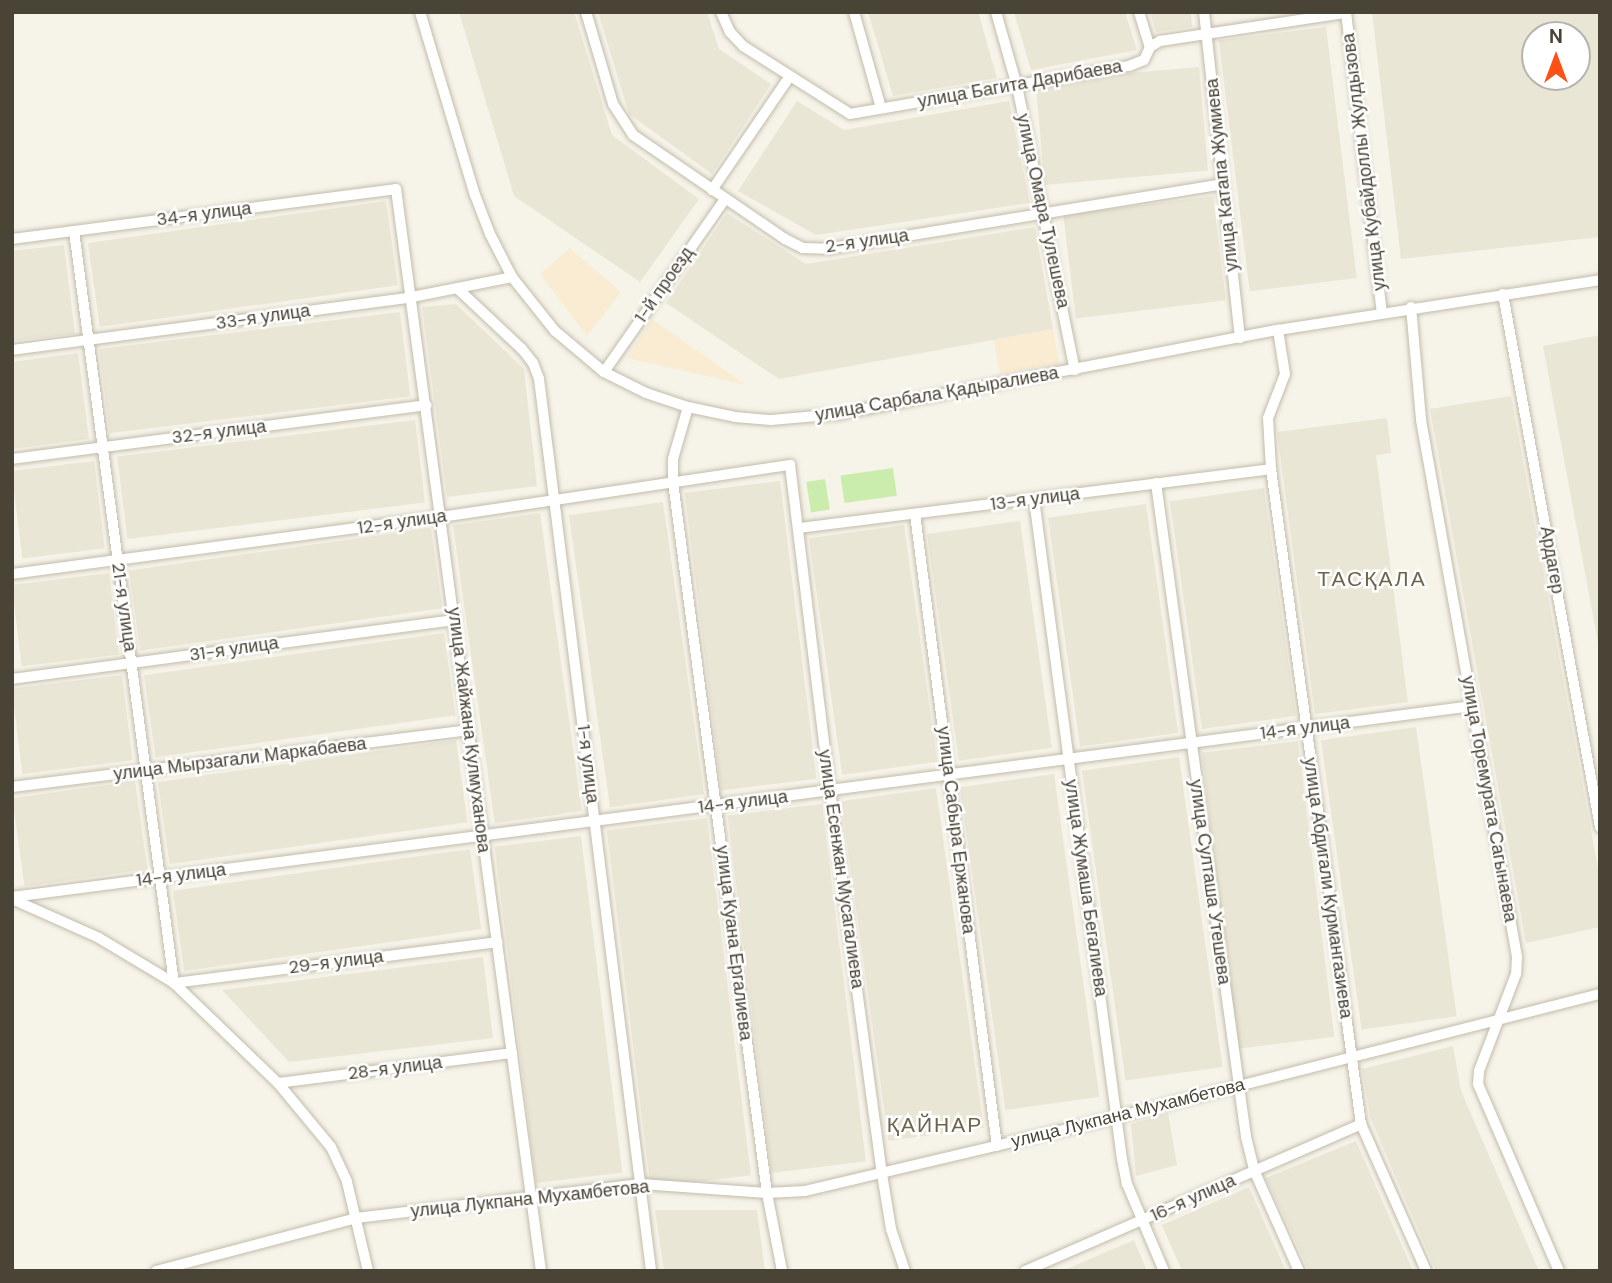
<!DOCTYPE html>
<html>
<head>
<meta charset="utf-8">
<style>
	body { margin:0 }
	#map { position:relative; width:1612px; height:1283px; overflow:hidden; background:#f6f3e9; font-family:"DM Sans",sans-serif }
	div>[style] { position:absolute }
	.residential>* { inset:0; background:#eae6d6; transform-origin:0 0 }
	.commercial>* { inset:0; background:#f9ecd3; transform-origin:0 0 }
	.green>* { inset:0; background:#caedae; transform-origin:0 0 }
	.roads { filter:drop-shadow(0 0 2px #c2bcaa) drop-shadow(0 0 2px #c2bcaa) }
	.minor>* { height:10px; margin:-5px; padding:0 5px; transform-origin:5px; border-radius:5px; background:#fff }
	span { translate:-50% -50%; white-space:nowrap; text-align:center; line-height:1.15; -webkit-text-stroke:5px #fff; paint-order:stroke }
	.street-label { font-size:18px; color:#4a4436 }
	.quarter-label { font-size:21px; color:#6e644c; letter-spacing:2px }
	.frame { position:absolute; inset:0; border:14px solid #4a4436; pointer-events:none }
	.north { position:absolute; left:1521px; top:21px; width:70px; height:70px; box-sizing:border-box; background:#fff; border:2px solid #b7b4af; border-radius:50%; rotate:0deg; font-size:19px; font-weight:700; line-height:28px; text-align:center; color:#4a4436 }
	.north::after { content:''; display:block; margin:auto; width:24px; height:32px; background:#ff5116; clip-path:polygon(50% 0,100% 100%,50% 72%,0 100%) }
</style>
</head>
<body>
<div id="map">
	<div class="residential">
		<i style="clip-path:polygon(459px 12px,574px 12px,612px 135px,699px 199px,640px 282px,514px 196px)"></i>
		<i style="clip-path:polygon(598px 12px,707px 12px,719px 49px,771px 84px,712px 174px,629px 114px)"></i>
		<i style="clip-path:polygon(868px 12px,978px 12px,997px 78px,893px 96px)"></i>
		<i style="clip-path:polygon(1014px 12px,1125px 12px,1137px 50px,1031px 70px)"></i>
		<i style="clip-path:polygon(1150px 12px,1191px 12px,1192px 27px,1156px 32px)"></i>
		<i style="clip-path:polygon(evenodd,1372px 12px,1600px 12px,1600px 237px,1401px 259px,1372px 12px,1535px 35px,1577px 35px,1577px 77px,1535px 77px,1535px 35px)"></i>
		<i style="left:1326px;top:27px;width:253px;height:108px;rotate:83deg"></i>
		<i style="left:1199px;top:67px;width:104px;height:164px;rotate:85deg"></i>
		<i style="clip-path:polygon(797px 101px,844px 130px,1009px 101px,1030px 203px,816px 235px,738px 191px)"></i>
		<i style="left:1213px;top:196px;width:105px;height:151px;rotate:83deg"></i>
		<i style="left:386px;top:201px;width:85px;height:301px;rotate:82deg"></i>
		<i style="clip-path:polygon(727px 213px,806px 264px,1035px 227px,1053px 329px,779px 379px,666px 303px)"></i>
		<i style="clip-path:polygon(64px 245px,75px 334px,12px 341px,12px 251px)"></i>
		<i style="clip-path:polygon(456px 304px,524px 369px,537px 486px,447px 497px,422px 307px)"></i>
		<i style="left:400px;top:312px;width:85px;height:303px;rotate:83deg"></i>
		<i style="clip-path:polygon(1600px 335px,1600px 654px,1543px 346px)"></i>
		<i style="clip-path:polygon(78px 353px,89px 439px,12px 449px,12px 362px)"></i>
		<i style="clip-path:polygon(1511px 396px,1600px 879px,1600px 927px,1526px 943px,1430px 409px)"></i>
		<i style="clip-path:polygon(1387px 418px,1391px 453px,1376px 455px,1408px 702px,1315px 714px,1277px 432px)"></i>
		<i style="left:415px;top:420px;width:83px;height:300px;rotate:83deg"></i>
		<i style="left:94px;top:461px;width:88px;height:83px;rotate:83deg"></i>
		<i style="left:780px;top:481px;width:300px;height:96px;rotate:83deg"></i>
		<i style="left:1264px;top:488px;width:230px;height:95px;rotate:82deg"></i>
		<i style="left:663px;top:502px;width:295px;height:95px;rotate:82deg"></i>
		<i style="left:1146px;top:504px;width:231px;height:99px;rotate:82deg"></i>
		<i style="left:540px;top:513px;width:301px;height:88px;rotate:82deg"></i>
		<i style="left:1020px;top:521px;width:229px;height:94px;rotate:82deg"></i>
		<i style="left:904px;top:525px;width:239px;height:96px;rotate:82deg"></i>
		<i style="left:431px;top:528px;width:81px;height:305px;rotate:82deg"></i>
		<i style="left:109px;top:573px;width:82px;height:98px;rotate:83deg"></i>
		<i style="left:444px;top:633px;width:83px;height:303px;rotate:82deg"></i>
		<i style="left:122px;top:675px;width:86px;height:111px;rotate:83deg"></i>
		<i style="left:1416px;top:727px;width:292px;height:96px;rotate:82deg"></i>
		<i style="left:456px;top:740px;width:83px;height:301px;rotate:82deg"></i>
		<i style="left:1298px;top:741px;width:298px;height:97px;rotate:83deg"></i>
		<i style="left:1179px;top:757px;width:313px;height:98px;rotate:82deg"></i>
		<i style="left:1054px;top:774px;width:326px;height:95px;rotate:82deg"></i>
		<i style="left:135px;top:781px;width:89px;height:124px;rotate:82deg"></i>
		<i style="left:936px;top:788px;width:343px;height:96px;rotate:82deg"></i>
		<i style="left:822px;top:804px;width:360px;height:95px;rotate:83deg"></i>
		<i style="left:707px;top:818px;width:360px;height:101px;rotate:83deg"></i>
		<i style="left:581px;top:836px;width:339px;height:87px;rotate:83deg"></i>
		<i style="left:470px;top:849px;width:81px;height:300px;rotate:82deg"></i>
		<i style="clip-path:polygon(483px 957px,493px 1038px,289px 1062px,222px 990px)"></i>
		<i style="clip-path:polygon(1453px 1046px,1461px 1091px,1539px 1271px,1436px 1271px,1370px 1117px,1362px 1069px)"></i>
		<i style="clip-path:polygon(1168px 1113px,1177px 1165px,1136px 1176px,1131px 1124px)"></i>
		<i style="clip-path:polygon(1356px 1141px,1413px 1271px,1309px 1271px,1266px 1178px)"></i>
		<i style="clip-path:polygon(1249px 1187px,1286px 1271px,1182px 1271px,1162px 1225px)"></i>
		<i style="clip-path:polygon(655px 1210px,757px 1210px,765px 1271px,664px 1271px)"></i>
		<i style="clip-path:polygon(1134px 1240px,1147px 1271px,1062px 1271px)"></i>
	</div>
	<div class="commercial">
		<i style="clip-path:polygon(570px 248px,621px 292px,587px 336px,540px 274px)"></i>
		<i style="clip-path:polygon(652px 319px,746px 385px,627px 358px)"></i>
		<i style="left:1053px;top:329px;width:35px;height:60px;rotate:80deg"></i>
	</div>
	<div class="green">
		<i style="left:893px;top:468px;width:28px;height:53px;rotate:82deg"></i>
		<i style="left:825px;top:479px;width:31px;height:19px;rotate:81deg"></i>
	</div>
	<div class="roads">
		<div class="minor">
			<i style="left:420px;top:12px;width:191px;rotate:73.3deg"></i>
			<i style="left:475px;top:195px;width:42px;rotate:69deg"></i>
			<i style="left:490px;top:234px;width:48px;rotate:62.9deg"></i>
			<i style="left:512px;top:277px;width:69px;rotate:51.5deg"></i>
			<i style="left:555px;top:331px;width:64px;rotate:39.9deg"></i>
			<i style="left:604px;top:372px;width:47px;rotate:26.6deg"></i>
			<i style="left:646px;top:393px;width:44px;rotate:18.4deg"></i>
			<i style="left:688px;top:407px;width:48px;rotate:12deg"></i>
			<i style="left:735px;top:417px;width:36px;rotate:5deg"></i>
			<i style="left:771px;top:420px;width:69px;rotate:-5deg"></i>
			<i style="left:840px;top:414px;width:446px;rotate:-10.9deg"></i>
			<i style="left:1278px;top:330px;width:326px;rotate:-8.8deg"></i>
			<i style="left:586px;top:12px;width:96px;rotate:73.6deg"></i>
			<i style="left:613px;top:104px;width:37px;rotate:57deg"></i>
			<i style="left:633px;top:135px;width:184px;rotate:34.4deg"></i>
			<i style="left:785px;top:239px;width:20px;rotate:27deg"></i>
			<i style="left:803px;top:248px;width:24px;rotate:2deg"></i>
			<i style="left:827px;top:249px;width:400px;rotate:-9.3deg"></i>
			<i style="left:721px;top:12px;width:22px;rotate:66deg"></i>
			<i style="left:730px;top:32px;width:19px;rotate:47deg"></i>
			<i style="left:743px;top:46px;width:127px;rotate:32.4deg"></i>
			<i style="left:850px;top:114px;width:283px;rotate:-9.8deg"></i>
			<i style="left:1129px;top:66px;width:16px;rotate:-22deg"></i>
			<i style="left:1144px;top:60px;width:14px;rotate:-65deg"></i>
			<i style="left:1150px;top:47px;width:12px;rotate:-31deg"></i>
			<i style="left:1160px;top:41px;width:188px;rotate:-8.6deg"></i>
			<i style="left:854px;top:12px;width:100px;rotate:74.3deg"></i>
			<i style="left:996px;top:12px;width:77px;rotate:74.2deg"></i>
			<i style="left:1017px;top:86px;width:290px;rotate:78.5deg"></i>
			<i style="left:1139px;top:12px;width:37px;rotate:73deg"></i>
			<i style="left:1204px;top:12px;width:328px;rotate:83.7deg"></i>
			<i style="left:1346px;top:12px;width:302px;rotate:83.2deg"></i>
			<i style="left:712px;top:190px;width:138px;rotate:-55.6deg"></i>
			<i style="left:74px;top:231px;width:759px;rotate:82.43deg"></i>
			<i style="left:174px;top:983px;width:326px;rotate:-7.2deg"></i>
			<i style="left:12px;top:239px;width:387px;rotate:-7.4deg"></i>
			<i style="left:396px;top:189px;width:1092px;rotate:82.37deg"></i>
			<i style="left:458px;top:289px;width:88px;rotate:43.2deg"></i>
			<i style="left:522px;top:349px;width:18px;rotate:52deg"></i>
			<i style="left:533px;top:363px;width:17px;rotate:69deg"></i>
			<i style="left:539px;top:379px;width:899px;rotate:82.84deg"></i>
			<i style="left:1503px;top:294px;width:542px;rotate:79.69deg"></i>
			<i style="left:1411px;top:307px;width:113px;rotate:84.9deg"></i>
			<i style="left:1421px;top:420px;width:546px;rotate:79.86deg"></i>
			<i style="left:1517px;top:957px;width:17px;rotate:93deg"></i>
			<i style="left:1516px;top:974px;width:104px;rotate:110.9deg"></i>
			<i style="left:1479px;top:1071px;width:13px;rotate:94deg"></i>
			<i style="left:1478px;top:1084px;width:204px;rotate:66.6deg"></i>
			<i style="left:1278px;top:330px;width:45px;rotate:81deg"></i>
			<i style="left:1285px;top:374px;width:47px;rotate:111.1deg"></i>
			<i style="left:1268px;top:418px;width:51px;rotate:86.6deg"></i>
			<i style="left:1271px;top:469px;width:661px;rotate:82.18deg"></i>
			<i style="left:1361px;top:1124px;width:161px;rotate:66.1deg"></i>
			<i style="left:12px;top:350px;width:403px;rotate:-7.5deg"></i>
			<i style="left:412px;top:297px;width:102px;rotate:-11.3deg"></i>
			<i style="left:604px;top:372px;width:211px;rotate:-55deg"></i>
			<i style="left:688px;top:407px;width:54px;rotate:106.1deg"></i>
			<i style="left:673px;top:459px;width:23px;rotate:90deg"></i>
			<i style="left:673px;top:482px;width:717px;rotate:82.47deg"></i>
			<i style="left:767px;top:1193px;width:79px;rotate:79.1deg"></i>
			<i style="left:12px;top:459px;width:418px;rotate:-7.4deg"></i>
			<i style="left:1156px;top:483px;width:660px;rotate:82.16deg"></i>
			<i style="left:1246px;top:1137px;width:34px;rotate:76deg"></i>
			<i style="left:1254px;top:1170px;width:111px;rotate:66deg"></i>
			<i style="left:1034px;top:499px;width:666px;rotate:82.41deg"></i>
			<i style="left:1122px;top:1159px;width:25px;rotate:79deg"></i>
			<i style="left:1127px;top:1184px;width:95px;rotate:67deg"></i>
			<i style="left:915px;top:514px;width:637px;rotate:82.61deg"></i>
			<i style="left:799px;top:528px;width:476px;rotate:-7.1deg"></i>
			<i style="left:12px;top:574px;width:433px;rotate:-7.6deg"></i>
			<i style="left:441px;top:517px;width:353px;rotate:-8.5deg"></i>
			<i style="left:790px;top:465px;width:327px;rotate:83deg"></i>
			<i style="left:830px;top:790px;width:388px;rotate:82.3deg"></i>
			<i style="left:882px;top:1174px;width:56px;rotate:80.7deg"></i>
			<i style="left:891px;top:1229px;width:44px;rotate:71.6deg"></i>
			<i style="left:12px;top:679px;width:447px;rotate:-7.6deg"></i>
			<i style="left:12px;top:787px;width:461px;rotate:-7.1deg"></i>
			<i style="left:12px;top:897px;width:1473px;rotate:-7.45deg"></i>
			<i style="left:12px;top:899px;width:95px;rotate:24.1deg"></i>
			<i style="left:99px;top:938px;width:87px;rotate:31deg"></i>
			<i style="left:174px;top:983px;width:144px;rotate:43.9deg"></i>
			<i style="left:278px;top:1083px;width:83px;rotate:50.4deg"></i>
			<i style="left:331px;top:1147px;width:38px;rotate:65deg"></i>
			<i style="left:347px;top:1182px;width:91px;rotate:76.7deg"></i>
			<i style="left:278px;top:1083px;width:236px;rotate:-7.3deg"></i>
			<i style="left:156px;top:1271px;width:207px;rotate:-14.8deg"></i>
			<i style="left:356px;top:1218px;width:287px;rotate:-6.8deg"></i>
			<i style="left:641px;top:1184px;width:126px;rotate:4.1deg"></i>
			<i style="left:767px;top:1193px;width:38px;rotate:-3deg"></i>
			<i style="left:805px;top:1191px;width:321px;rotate:-13.3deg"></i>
			<i style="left:1117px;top:1117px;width:498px;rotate:-14.3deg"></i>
			<i style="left:1025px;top:1271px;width:367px;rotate:-23.6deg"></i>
		</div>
	</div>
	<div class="street-label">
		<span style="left:1020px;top:84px;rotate:-10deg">улица Багита Дарибаева</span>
		<span style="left:1364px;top:162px;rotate:-97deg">улица Кубайдоллы Жулдызова</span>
		<span style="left:1222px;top:175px;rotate:-96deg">улица Катапа Жумиева</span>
		<span style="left:1043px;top:211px;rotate:78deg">улица Омара Тулешева</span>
		<span style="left:204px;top:214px;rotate:-7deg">34-я улица</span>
		<span style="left:867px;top:241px;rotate:-8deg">2-я улица</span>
		<span style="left:664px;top:285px;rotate:-55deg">1-й проезд</span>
		<span style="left:263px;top:317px;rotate:-8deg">33-я улица</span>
		<span style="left:937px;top:394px;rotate:-10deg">улица Сарбала Қадыралиева</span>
		<span style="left:219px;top:432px;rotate:-7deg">32-я улица</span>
		<span style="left:1035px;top:499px;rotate:-7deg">13-я улица</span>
		<span style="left:402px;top:522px;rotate:-8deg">12-я улица</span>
		<span style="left:1552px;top:560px;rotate:80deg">Ардагер</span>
		<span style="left:124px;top:607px;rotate:82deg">21-я улица</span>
		<span style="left:234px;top:649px;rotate:-8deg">31-я улица</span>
		<span style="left:1305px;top:728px;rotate:-7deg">14-я улица</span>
		<span style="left:469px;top:730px;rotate:83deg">улица Жайжана Кулмуханова</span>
		<span style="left:240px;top:759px;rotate:-7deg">улица Мырзагали Маркабаева</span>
		<span style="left:588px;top:764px;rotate:83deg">1-я улица</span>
		<span style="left:1489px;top:799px;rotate:80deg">улица Торемурата Сагынаева</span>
		<span style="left:743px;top:802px;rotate:-7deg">14-я улица</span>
		<span style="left:956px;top:830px;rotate:83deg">улица Сабыра Ержанова</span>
		<span style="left:841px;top:869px;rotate:82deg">улица Есенжан Мусагалиева</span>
		<span style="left:181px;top:875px;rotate:-7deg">14-я улица</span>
		<span style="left:1210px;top:882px;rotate:82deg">улица Султаша Утешева</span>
		<span style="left:1086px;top:888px;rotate:82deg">улица Жумаша Бегалиева</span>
		<span style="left:1328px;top:888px;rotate:82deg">улица Абдигали Курмангазиева</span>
		<span style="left:734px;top:943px;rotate:83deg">улица Куана Ергалиева</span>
		<span style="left:336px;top:962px;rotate:-7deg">29-я улица</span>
		<span style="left:395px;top:1068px;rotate:-7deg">28-я улица</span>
		<span style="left:1128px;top:1113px;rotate:-14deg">улица Лукпана Мухамбетова</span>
		<span style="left:1193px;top:1198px;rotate:-24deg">16-я улица</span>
		<span style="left:530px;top:1199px;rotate:-6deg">улица Лукпана Мухамбетова</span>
	</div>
	<div class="quarter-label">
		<span style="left:1372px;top:579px">ТАСҚАЛА</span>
		<span style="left:935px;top:1125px">ҚАЙНАР</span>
	</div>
	<div class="frame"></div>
	<div class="north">N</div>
</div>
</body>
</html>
